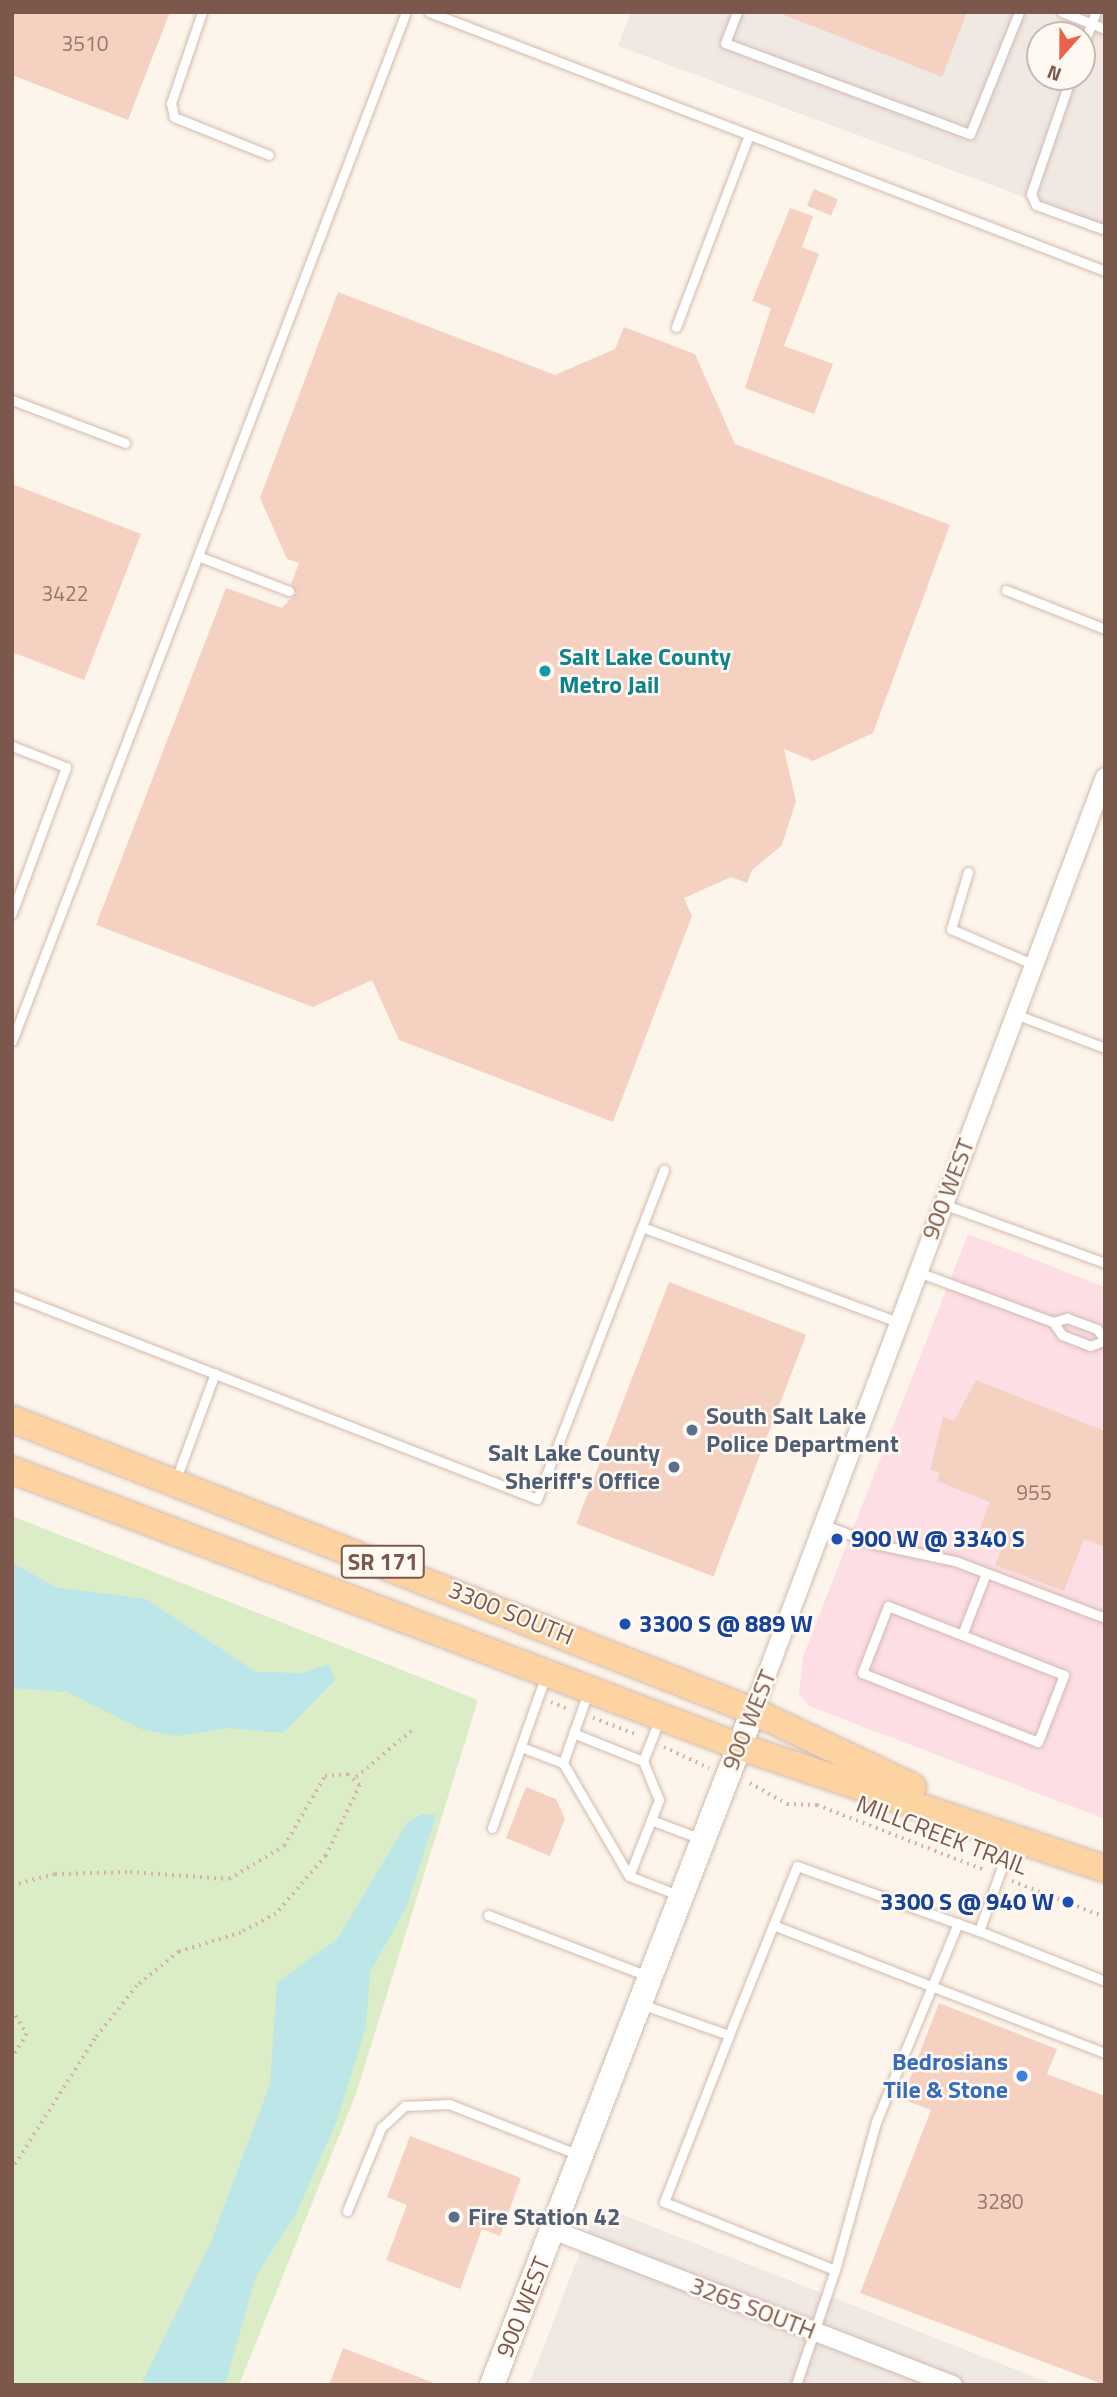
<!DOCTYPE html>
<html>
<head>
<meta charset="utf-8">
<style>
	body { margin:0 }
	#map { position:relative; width:1117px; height:2397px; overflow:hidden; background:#fdf5eb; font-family:"Titillium Web",sans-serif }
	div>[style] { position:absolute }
	.industrial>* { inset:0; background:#efe8e3 }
	.medical>* { inset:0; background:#fcdee4 }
	.green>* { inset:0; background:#daedc7 }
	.water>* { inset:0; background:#bde6e9 }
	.building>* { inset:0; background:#f4d1c1; transform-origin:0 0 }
	.path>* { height:3.5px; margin-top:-1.75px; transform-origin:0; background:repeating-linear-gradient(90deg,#dab4a3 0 2px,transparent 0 7px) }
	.roads { filter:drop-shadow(0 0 2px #d2bbaf) drop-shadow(0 0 2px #d2bbaf) }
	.service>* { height:9px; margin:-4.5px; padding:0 4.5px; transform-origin:4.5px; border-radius:4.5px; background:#fff }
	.minor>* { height:18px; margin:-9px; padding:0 9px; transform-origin:9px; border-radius:9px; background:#fff }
	.secondary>* { height:24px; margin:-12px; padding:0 12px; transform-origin:12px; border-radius:12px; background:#fff }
	.primary>* { height:26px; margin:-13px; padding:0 13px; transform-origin:13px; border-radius:13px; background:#fdd3a2 }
	.dots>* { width:19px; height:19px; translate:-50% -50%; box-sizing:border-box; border:4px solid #fff9f2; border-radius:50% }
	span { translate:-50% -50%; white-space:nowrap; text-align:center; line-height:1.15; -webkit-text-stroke:5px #fff9f2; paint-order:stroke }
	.number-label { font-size:21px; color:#997668 }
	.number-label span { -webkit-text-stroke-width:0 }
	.shield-label span { padding:2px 5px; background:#fff9f2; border:2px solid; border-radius:5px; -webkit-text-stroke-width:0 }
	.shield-label { font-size:23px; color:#7b584b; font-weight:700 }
	.culture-label { font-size:24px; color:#0d838f; font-weight:700 }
	.left { translate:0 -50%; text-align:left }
	.street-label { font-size:24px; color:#7b584b }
	.service-label { font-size:24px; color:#4e5e75; font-weight:700 }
	.right { translate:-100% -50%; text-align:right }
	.transit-label { font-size:24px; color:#164399; font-weight:700 }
	.shop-label { font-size:24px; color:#366cbe; font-weight:700 }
	.frame { position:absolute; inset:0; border:14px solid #7b584b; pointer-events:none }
	.north { position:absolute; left:1026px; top:21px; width:70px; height:70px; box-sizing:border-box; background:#fff9f2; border:2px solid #cab9af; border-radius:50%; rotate:201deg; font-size:19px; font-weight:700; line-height:28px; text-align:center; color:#7b584b }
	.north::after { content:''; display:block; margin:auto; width:24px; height:32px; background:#eb624c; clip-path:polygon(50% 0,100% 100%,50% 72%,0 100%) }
</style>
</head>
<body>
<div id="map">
	<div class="industrial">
		<i style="clip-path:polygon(evenodd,631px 12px,1105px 12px,1105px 227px,618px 46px,631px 12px,1040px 35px,1082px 35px,1082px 77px,1040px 77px,1040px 35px)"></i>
		<i style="clip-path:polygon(598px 2205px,1055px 2385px,529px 2385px)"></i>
	</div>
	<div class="medical">
		<i style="clip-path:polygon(968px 1234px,1105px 1287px,1105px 1819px,809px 1706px,799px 1694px,803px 1657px)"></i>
	</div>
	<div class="green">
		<i style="clip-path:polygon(12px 1516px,478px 1700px,356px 2094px,239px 2385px,12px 2385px)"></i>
	</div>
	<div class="water">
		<i style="clip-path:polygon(12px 1562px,55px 1587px,146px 1599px,256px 1672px,302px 1673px,329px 1664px,335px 1680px,283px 1733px,228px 1728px,176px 1736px,141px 1729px,67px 1692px,12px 1688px)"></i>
		<i style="clip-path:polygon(422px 1814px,436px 1815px,407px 1906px,370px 1972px,366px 2026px,338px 2118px,297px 2212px,256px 2276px,225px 2385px,141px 2385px,210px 2244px,270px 2084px,277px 1983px,337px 1939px,406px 1824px)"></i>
	</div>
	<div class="building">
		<i style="clip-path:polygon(12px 12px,170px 12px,128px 120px,12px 75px)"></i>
		<i style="clip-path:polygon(777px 12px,967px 12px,942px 77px)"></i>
		<i style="left:814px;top:189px;width:26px;height:18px;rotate:23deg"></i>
		<i style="clip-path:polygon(790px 208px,813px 216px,802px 247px,819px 254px,784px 346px,833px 364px,814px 414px,745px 388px,771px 308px,752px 301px)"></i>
		<i style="clip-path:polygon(338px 292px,555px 375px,615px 349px,624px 327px,695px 354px,735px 444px,950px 525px,873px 733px,813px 761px,784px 749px,796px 801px,782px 845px,752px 870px,747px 883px,731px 877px,684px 898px,692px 916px,613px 1122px,399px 1040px,372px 980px,313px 1007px,96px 925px,226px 588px,282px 608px,296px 593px,291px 584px,299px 563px,287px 559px,260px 498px)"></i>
		<i style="clip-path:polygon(12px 484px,141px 534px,84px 680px,12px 652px)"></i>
		<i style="left:669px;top:1282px;width:147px;height:259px;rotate:21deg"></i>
		<i style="clip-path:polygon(976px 1380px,1105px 1431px,1105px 1547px,1084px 1539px,1064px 1591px,995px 1565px,1006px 1537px,980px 1527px,990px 1502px,937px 1481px,940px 1473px,930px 1470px,943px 1417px,954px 1421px)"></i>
		<i style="clip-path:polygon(526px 1787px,556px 1799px,565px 1819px,550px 1856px,506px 1838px)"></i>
		<i style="clip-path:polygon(939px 2003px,1057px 2049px,1047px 2074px,1105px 2096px,1105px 2385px,860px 2293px,931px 2110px,902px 2099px)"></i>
		<i style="clip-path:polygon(410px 2136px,521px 2178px,500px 2236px,482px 2229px,460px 2289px,386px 2260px,407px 2205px,387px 2197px)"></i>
		<i style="clip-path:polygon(343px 2348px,434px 2383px,434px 2385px,329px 2385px)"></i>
	</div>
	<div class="path">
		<i style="left:551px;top:1702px;width:16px;rotate:22deg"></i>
		<i style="left:593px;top:1718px;width:48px;rotate:20.7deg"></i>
		<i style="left:664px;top:1747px;width:50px;rotate:25deg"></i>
		<i style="left:356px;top:1777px;width:73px;rotate:-40deg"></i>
		<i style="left:750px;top:1783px;width:43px;rotate:29.6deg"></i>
		<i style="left:787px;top:1804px;width:30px;rotate:2deg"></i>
		<i style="left:817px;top:1805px;width:180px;rotate:21.2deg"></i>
		<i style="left:1012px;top:1881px;width:100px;rotate:21.2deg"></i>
		<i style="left:12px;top:1885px;width:44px;rotate:-14.3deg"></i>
		<i style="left:55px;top:1874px;width:75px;rotate:-1.5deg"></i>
		<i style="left:130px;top:1872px;width:99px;rotate:4deg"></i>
		<i style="left:229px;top:1879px;width:64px;rotate:-31deg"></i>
		<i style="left:284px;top:1846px;width:81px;rotate:-59.6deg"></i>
		<i style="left:325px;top:1776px;width:23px;rotate:-5deg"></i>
		<i style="left:348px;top:1774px;width:16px;rotate:43deg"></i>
		<i style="left:360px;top:1785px;width:79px;rotate:115.6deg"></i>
		<i style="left:326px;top:1856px;width:77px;rotate:130.8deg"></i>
		<i style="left:276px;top:1914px;width:40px;rotate:152deg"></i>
		<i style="left:241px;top:1933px;width:65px;rotate:163deg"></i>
		<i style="left:179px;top:1952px;width:54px;rotate:141deg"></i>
		<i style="left:137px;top:1986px;width:68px;rotate:128.4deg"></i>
		<i style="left:95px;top:2039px;width:155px;rotate:122.4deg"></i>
		<i style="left:12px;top:2010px;width:28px;rotate:58deg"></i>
		<i style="left:27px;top:2034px;width:28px;rotate:122deg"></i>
	</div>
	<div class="roads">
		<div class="service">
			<i style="left:202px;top:12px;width:96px;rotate:108.8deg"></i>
			<i style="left:171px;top:103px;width:14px;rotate:78deg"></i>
			<i style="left:174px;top:117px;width:102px;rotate:21.8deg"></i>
			<i style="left:429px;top:12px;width:724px;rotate:20.96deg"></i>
			<i style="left:737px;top:12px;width:33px;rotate:111deg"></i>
			<i style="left:725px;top:43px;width:261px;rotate:20.4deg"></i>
			<i style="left:970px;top:134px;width:131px;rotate:-68.1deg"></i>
			<i style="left:1062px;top:12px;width:46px;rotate:21.6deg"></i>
			<i style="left:1082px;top:48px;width:39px;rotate:-69deg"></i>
			<i style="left:1071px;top:77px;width:124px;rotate:108.9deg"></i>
			<i style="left:1031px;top:194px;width:12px;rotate:66deg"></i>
			<i style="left:1036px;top:205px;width:73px;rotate:19.9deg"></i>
			<i style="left:676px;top:327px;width:205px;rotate:-69.2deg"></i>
			<i style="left:12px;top:400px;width:121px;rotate:20.8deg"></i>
			<i style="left:1006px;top:590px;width:106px;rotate:21.5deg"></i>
			<i style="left:289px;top:591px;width:97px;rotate:-159deg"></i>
			<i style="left:198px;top:556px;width:582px;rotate:-69.08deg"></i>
			<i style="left:12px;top:746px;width:58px;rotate:21.3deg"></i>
			<i style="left:66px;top:767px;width:156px;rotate:110.3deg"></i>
			<i style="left:968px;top:872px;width:59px;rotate:106.6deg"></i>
			<i style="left:951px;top:929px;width:90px;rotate:23.4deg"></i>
			<i style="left:1015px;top:1014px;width:96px;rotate:20.7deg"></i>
			<i style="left:12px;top:1041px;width:519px;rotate:-69.02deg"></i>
			<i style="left:943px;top:1204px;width:172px;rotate:20deg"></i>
			<i style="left:642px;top:1227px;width:272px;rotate:20.4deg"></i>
			<i style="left:918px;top:1272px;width:144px;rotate:20.3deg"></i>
			<i style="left:1053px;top:1322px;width:16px;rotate:55deg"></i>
			<i style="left:1062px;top:1335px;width:30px;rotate:21deg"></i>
			<i style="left:1090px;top:1346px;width:15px;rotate:-20deg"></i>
			<i style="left:12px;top:1295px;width:563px;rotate:21.23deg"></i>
			<i style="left:537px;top:1499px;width:353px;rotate:-68.9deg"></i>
			<i style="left:1053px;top:1322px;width:15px;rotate:-16deg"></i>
			<i style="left:1067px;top:1318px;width:32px;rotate:20deg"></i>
			<i style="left:1097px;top:1329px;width:14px;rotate:56deg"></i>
			<i style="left:176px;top:1479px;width:113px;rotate:-69.8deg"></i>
			<i style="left:824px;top:1525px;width:54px;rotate:20.4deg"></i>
			<i style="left:875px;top:1544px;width:82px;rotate:12deg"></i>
			<i style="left:955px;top:1561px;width:160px;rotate:20.8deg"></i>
			<i style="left:888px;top:1606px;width:189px;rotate:21.4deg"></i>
			<i style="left:1064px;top:1675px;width:72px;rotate:111.2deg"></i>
			<i style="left:1038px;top:1742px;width:189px;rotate:-158.6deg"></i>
			<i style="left:862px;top:1673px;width:72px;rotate:-68.8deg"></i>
			<i style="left:962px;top:1635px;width:66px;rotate:-68.8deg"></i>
			<i style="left:573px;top:1733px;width:75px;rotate:21.8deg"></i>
			<i style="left:521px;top:1747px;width:45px;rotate:20.9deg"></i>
			<i style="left:563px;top:1763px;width:131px;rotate:59.7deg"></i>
			<i style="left:629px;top:1876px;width:53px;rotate:21.2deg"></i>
			<i style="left:563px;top:1763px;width:75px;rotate:-70.6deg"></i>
			<i style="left:651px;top:1820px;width:53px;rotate:20.8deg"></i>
			<i style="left:492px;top:1828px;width:162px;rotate:-70.6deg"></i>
			<i style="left:629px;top:1876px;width:82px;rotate:-68.5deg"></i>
			<i style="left:659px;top:1800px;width:42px;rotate:-112.3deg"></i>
			<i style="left:643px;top:1761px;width:46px;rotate:-68.4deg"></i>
			<i style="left:488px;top:1915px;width:171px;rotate:20.9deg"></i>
			<i style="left:773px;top:1925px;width:356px;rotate:21.1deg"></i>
			<i style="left:979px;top:1931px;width:136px;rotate:21.6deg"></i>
			<i style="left:641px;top:2004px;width:93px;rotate:19.4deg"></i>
			<i style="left:347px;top:2211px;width:90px;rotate:-67.7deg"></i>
			<i style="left:381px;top:2128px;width:33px;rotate:-43deg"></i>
			<i style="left:405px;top:2106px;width:44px;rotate:-2.6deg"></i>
			<i style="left:449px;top:2104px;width:140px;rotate:21.4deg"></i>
			<i style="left:835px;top:2270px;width:154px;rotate:-74.5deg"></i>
			<i style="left:876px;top:2122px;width:215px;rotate:-67.6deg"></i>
			<i style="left:796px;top:2385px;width:121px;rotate:-71.3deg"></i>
			<i style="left:835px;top:2270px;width:184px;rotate:-158.3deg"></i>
			<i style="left:664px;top:2202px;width:179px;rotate:-68.7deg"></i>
			<i style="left:729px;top:2035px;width:182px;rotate:-68.1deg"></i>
			<i style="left:797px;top:1866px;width:193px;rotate:19.7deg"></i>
			<i style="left:979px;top:1931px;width:98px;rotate:-70.3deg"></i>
		</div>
		<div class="minor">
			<i style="left:753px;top:1711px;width:998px;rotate:-69.35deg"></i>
			<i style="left:553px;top:2230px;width:429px;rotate:21.2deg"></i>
		</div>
		<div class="secondary">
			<i style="left:492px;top:2385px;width:723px;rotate:-68.83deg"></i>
		</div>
		<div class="primary">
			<i style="left:12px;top:1419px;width:796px;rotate:21.51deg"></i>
			<i style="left:753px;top:1711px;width:177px;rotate:25.4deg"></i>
			<i style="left:12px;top:1470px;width:777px;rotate:20.82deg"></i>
			<i style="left:738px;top:1746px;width:387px;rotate:18.5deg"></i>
		</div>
	</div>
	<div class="dots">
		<i style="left:545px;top:671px;background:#0f9aa8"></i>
		<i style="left:692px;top:1430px;background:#5c6f8a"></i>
		<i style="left:674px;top:1467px;background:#5c6f8a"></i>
		<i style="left:837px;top:1539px;background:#1a4fb4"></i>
		<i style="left:625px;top:1624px;background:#1a4fb4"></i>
		<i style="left:1068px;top:1902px;background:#1a4fb4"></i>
		<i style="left:1022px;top:2076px;background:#3f7fe0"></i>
		<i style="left:454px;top:2217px;background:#5c6f8a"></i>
	</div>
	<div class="number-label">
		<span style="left:85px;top:43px">3510</span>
		<span style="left:65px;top:593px">3422</span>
		<span style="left:1034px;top:1492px">955</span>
		<span style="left:1000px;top:2201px">3280</span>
	</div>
	<div class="shield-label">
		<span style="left:383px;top:1562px">SR 171</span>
	</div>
	<div class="culture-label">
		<span class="left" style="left:559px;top:671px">Salt Lake County<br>Metro Jail</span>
	</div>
	<div class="street-label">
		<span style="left:948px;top:1189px;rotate:-69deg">900 WEST</span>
		<span style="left:511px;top:1613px;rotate:22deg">3300 SOUTH</span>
		<span style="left:749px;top:1720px;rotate:-68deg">900 WEST</span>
		<span style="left:942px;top:1835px;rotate:21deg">MILLCREEK TRAIL</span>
		<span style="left:523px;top:2307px;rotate:-68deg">900 WEST</span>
		<span style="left:753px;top:2308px;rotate:21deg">3265 SOUTH</span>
	</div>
	<div class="service-label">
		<span class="left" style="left:706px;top:1430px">South Salt Lake<br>Police Department</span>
		<span class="right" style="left:660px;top:1467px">Salt Lake County<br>Sheriff's Office</span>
		<span class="left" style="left:468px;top:2217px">Fire Station 42</span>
	</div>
	<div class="transit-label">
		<span class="left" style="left:851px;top:1539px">900 W @ 3340 S</span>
		<span class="left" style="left:639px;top:1624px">3300 S @ 889 W</span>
		<span class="right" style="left:1054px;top:1902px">3300 S @ 940 W</span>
	</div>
	<div class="shop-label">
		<span class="right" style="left:1008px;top:2076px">Bedrosians<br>Tile &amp; Stone</span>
	</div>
	<div class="frame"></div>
	<div class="north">N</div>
</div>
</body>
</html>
